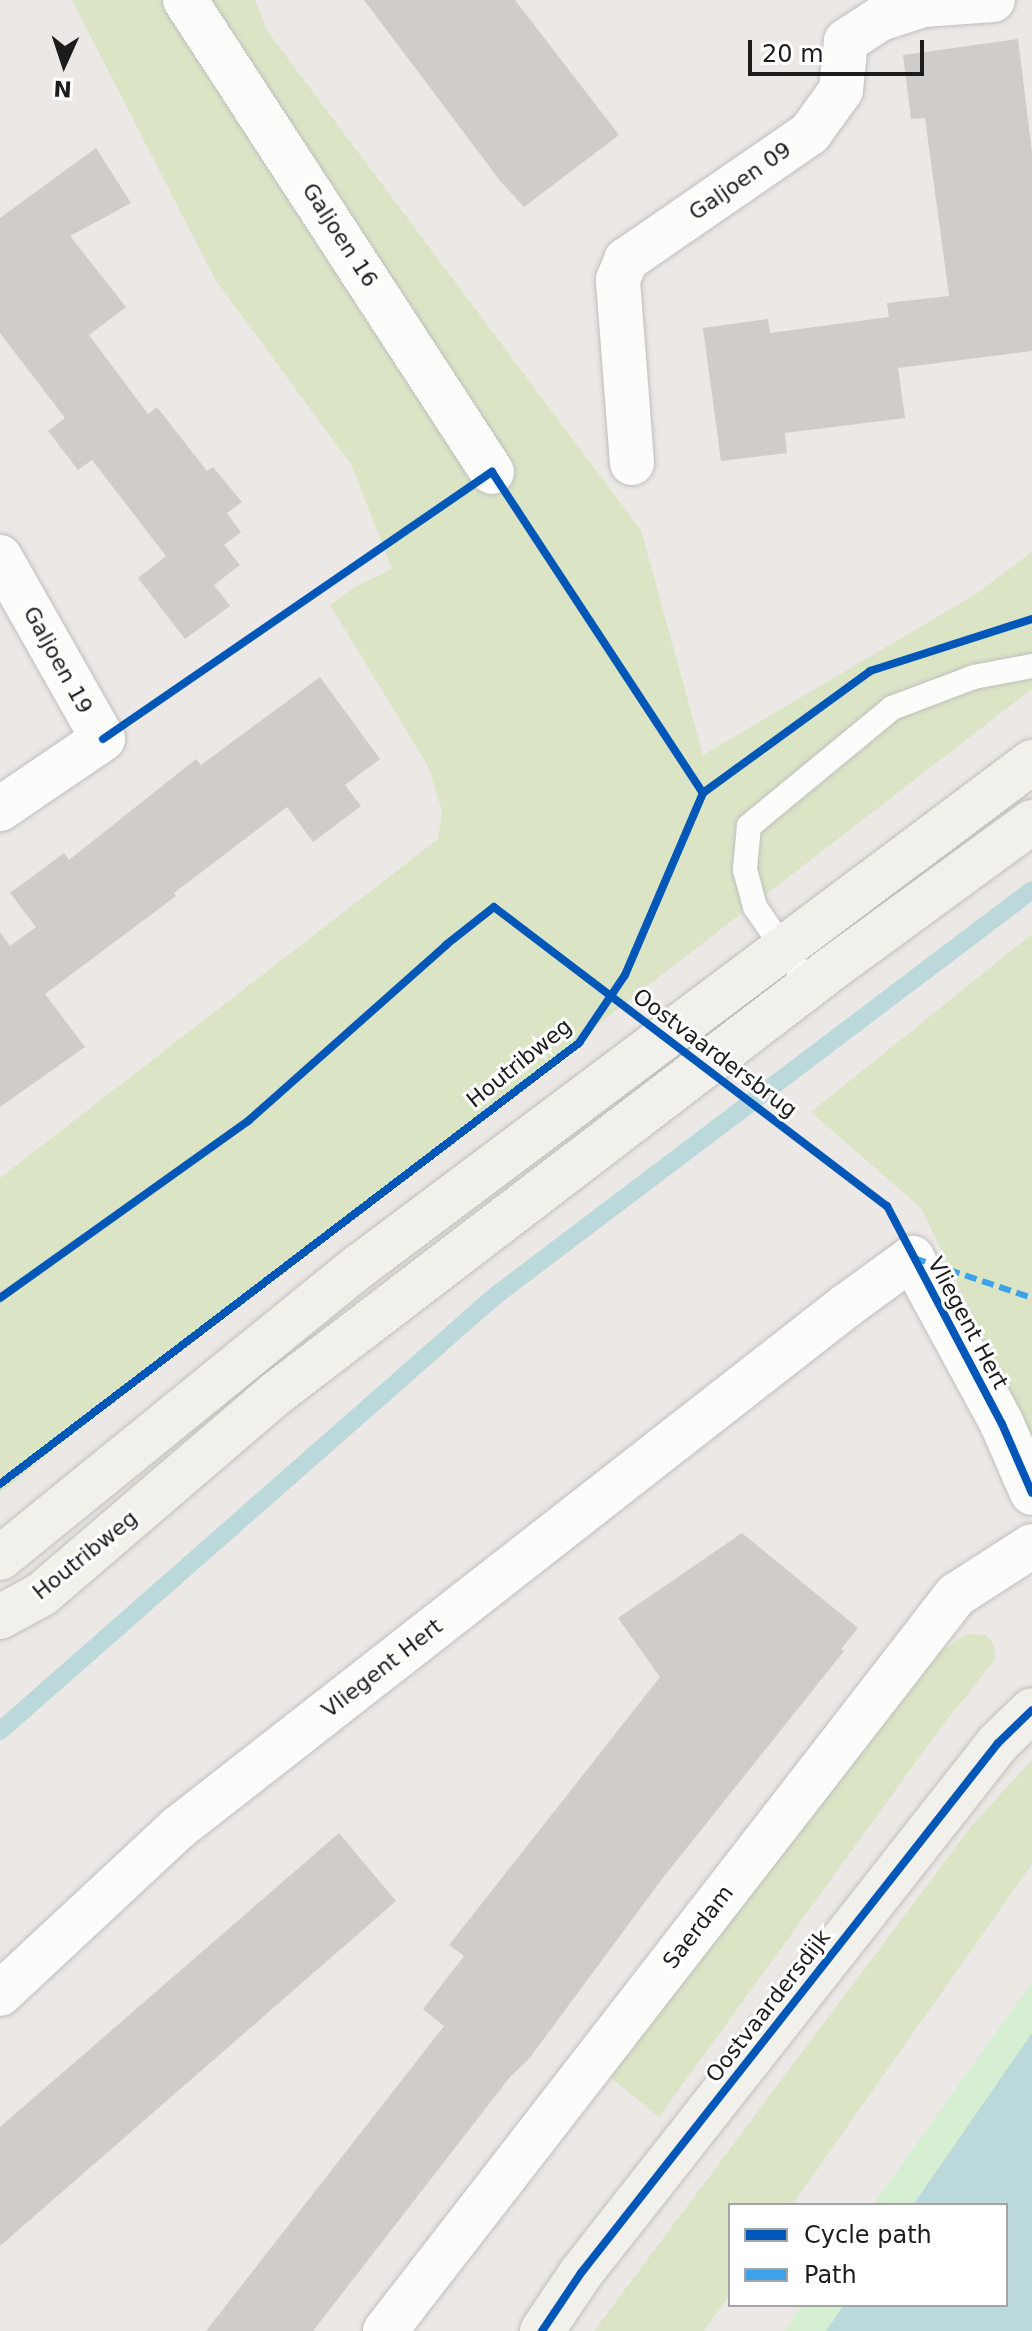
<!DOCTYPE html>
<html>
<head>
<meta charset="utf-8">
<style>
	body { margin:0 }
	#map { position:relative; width:1032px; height:2331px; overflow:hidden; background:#ebe8e5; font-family:"DejaVu Sans",sans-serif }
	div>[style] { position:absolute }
	.grass>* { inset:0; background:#dbe5c6 }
	.park>* { inset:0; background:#d6efd2 }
	.water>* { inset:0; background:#bbd8da }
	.stream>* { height:18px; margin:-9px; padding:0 9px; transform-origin:9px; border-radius:9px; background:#bbd8da }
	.building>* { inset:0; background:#d0ccca }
	.roads { filter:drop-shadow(0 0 2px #c0bfbd) drop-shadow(0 0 2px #c0bfbd) }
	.lane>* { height:24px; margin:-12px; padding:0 12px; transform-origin:12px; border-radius:12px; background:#fcfcfb }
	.street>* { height:44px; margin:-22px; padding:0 22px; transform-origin:22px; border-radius:22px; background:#fcfcfb }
	.secondary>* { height:44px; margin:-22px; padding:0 22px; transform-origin:22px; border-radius:22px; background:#f2f0ea }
	.quiet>* { height:6px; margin-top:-3px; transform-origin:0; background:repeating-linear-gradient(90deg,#3da2ea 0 12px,transparent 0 18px) }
	.cycleway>* { height:8px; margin:-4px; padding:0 4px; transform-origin:4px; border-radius:4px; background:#0057b8 }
	span { translate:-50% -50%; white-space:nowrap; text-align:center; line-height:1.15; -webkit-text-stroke:6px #fff; paint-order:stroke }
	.street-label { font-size:22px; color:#1c1c1c }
	.legend { position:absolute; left:728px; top:2203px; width:280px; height:104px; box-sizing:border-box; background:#fff; border:2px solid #a4a4a4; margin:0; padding:10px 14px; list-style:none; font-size:24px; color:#1c1c1c }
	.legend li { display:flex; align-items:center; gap:16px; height:40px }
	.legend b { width:40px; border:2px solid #a4a4a4 }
	.north { position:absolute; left:24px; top:24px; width:80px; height:80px; -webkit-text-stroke:6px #fff; paint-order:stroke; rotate:183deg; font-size:22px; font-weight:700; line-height:32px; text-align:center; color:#1c1c1c }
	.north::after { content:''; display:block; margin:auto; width:28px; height:36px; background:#1c1c1c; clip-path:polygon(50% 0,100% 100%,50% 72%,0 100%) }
	.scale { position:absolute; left:748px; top:40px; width:176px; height:36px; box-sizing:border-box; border:4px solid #1c1c1c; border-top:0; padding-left:10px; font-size:24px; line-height:28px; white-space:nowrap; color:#1c1c1c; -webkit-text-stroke:6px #fff; paint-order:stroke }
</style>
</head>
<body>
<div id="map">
	<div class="grass">
		<i style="clip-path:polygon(72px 0,255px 0,268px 32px,641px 530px,703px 755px,976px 594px,1032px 552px,1032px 689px,172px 1353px,0 1493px,0 1178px,438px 839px,442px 811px,428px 766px,330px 605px,355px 587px,392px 569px,351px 464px,216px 281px)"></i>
		<i style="clip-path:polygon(1032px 934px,1032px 1439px,921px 1208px,811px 1112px)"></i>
		<i style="clip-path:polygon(967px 1634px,986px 1635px,994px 1645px,995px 1660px,939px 1730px,659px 2117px,604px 2072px,936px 1654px)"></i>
		<i style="clip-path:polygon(1032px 1760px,1032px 1864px,792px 2205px,730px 2205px,730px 2294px,704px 2331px,594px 2331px,972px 1825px)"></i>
	</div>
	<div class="park">
		<i style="clip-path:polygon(1032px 1982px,1032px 2331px,784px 2331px,802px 2305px,1006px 2305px,1006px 2205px,873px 2205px)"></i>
	</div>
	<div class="water">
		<i style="clip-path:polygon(1032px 2033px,1032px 2331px,826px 2331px,844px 2305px,1006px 2305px,1006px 2205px,913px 2205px)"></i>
	</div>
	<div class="stream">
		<i style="left:0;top:1731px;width:659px;rotate:-41.31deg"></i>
		<i style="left:495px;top:1296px;width:673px;rotate:-37.09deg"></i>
	</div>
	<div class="building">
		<i style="clip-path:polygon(364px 0,515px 0,619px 135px,524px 207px,501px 182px)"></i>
		<i style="clip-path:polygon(1018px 39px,1032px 152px,1032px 351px,898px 368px,905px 418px,785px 433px,787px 453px,721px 461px,703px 328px,768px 319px,770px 333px,889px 317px,887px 303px,949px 296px,925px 118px,911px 119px,903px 55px)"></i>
		<i style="clip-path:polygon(96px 148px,131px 203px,70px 236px,126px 307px,89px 335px,148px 414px,157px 407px,207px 471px,213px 467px,242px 502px,227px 513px,241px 532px,224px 545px,240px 565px,214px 585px,230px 606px,185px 639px,138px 578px,166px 556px,92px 460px,78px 470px,48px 431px,65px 418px,0 333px,0 218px)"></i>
		<i style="clip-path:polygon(320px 677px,380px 759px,345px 785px,361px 806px,313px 842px,287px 807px,174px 893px,176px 896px,45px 994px,85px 1047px,0 1107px,0 932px,10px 946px,36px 927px,10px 893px,64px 853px,69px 860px,196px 759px,201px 765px)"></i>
		<i style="clip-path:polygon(742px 1533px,858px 1628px,841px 1649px,844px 1651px,662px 1879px,529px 2059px,510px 2077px,313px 2331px,206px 2331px,444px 2026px,423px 2009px,464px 1956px,449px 1945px,660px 1677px,618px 1618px)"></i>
		<i style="clip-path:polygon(339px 1833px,396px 1901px,0 2246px,0 2127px)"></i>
	</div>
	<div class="roads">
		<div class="lane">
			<i style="left:809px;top:985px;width:95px;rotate:-124.7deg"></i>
			<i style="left:755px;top:907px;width:39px;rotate:-105deg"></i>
			<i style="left:745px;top:869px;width:43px;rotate:-84.7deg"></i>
			<i style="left:749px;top:826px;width:185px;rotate:-39.5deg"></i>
			<i style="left:892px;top:708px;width:88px;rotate:-20.7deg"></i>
			<i style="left:974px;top:677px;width:59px;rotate:-10.7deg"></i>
		</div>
		<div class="street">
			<i style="left:185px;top:0;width:563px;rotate:56.96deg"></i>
			<i style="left:632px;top:463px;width:184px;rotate:-94.4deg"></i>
			<i style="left:618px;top:280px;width:22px;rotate:-68deg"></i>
			<i style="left:626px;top:260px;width:224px;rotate:-34.6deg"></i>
			<i style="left:810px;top:133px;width:53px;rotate:-54.2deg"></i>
			<i style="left:841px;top:90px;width:49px;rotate:-84.2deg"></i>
			<i style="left:846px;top:41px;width:40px;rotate:-32.9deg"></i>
			<i style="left:880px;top:19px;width:45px;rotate:-18deg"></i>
			<i style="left:923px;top:5px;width:70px;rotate:-4.1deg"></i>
			<i style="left:0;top:557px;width:209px;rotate:60.5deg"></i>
			<i style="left:103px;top:739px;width:125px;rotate:145.8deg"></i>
			<i style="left:0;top:1994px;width:243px;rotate:-43deg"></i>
			<i style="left:178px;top:1828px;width:848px;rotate:-38.01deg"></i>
			<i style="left:846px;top:1306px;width:82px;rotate:-36deg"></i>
			<i style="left:912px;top:1258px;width:189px;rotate:61.5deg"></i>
			<i style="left:1002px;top:1424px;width:75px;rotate:66.5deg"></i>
			<i style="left:385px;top:2331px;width:932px;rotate:-52.2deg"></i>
			<i style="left:956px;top:1595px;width:90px;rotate:-32.8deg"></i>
		</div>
		<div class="secondary">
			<i style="left:0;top:1558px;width:465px;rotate:-39.1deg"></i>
			<i style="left:361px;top:1265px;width:839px;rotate:-36.86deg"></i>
			<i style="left:0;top:1617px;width:48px;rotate:-28.7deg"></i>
			<i style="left:42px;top:1594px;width:311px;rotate:-40.6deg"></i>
			<i style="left:278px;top:1392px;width:696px;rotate:-37.41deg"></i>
			<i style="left:831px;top:969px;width:249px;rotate:-36.2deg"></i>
			<i style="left:542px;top:2331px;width:70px;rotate:-56.1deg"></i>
			<i style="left:581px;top:2273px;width:674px;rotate:-51.8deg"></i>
			<i style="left:998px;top:1743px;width:47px;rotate:-44.1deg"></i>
		</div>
	</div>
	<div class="quiet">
		<i style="left:914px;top:1258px;width:125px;rotate:18.7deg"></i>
	</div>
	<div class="cycleway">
		<i style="left:103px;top:739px;width:472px;rotate:-34.5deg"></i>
		<i style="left:492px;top:472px;width:384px;rotate:56.7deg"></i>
		<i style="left:0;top:1298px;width:305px;rotate:-35.5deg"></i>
		<i style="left:248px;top:1121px;width:265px;rotate:-41.6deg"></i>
		<i style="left:446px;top:945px;width:61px;rotate:-38.4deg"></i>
		<i style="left:494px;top:907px;width:494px;rotate:37.3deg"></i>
		<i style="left:887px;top:1206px;width:246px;rotate:62.2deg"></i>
		<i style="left:1002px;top:1424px;width:75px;rotate:66.5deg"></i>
		<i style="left:0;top:1484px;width:728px;rotate:-37.3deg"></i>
		<i style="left:579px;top:1043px;width:82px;rotate:-55.9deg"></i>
		<i style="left:625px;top:975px;width:198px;rotate:-66.8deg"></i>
		<i style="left:703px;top:793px;width:207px;rotate:-36.1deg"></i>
		<i style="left:870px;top:671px;width:170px;rotate:-17.8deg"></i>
		<i style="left:542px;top:2331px;width:70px;rotate:-56.1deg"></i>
		<i style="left:581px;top:2273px;width:674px;rotate:-51.8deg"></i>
		<i style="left:998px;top:1743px;width:47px;rotate:-44.1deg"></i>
	</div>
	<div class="street-label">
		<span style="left:740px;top:181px;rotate:-35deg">Galjoen 09</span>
		<span style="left:340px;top:235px;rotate:57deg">Galjoen 16</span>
		<span style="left:58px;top:660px;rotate:61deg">Galjoen 19</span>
		<span style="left:715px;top:1053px;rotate:37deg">Oostvaardersbrug</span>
		<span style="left:519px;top:1063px;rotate:-39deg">Houtribweg</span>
		<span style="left:968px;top:1323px;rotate:62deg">Vliegent Hert</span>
		<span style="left:85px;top:1555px;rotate:-39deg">Houtribweg</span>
		<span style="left:382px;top:1668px;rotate:-38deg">Vliegent Hert</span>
		<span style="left:698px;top:1927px;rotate:-52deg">Saerdam</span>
		<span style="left:768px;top:2006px;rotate:-52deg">Oostvaardersdijk</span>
	</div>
	<ul class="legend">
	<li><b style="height:10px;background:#0057b8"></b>Cycle path</li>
	<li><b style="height:10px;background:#3da2ea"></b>Path</li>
	</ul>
	<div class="north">N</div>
	<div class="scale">20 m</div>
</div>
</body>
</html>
